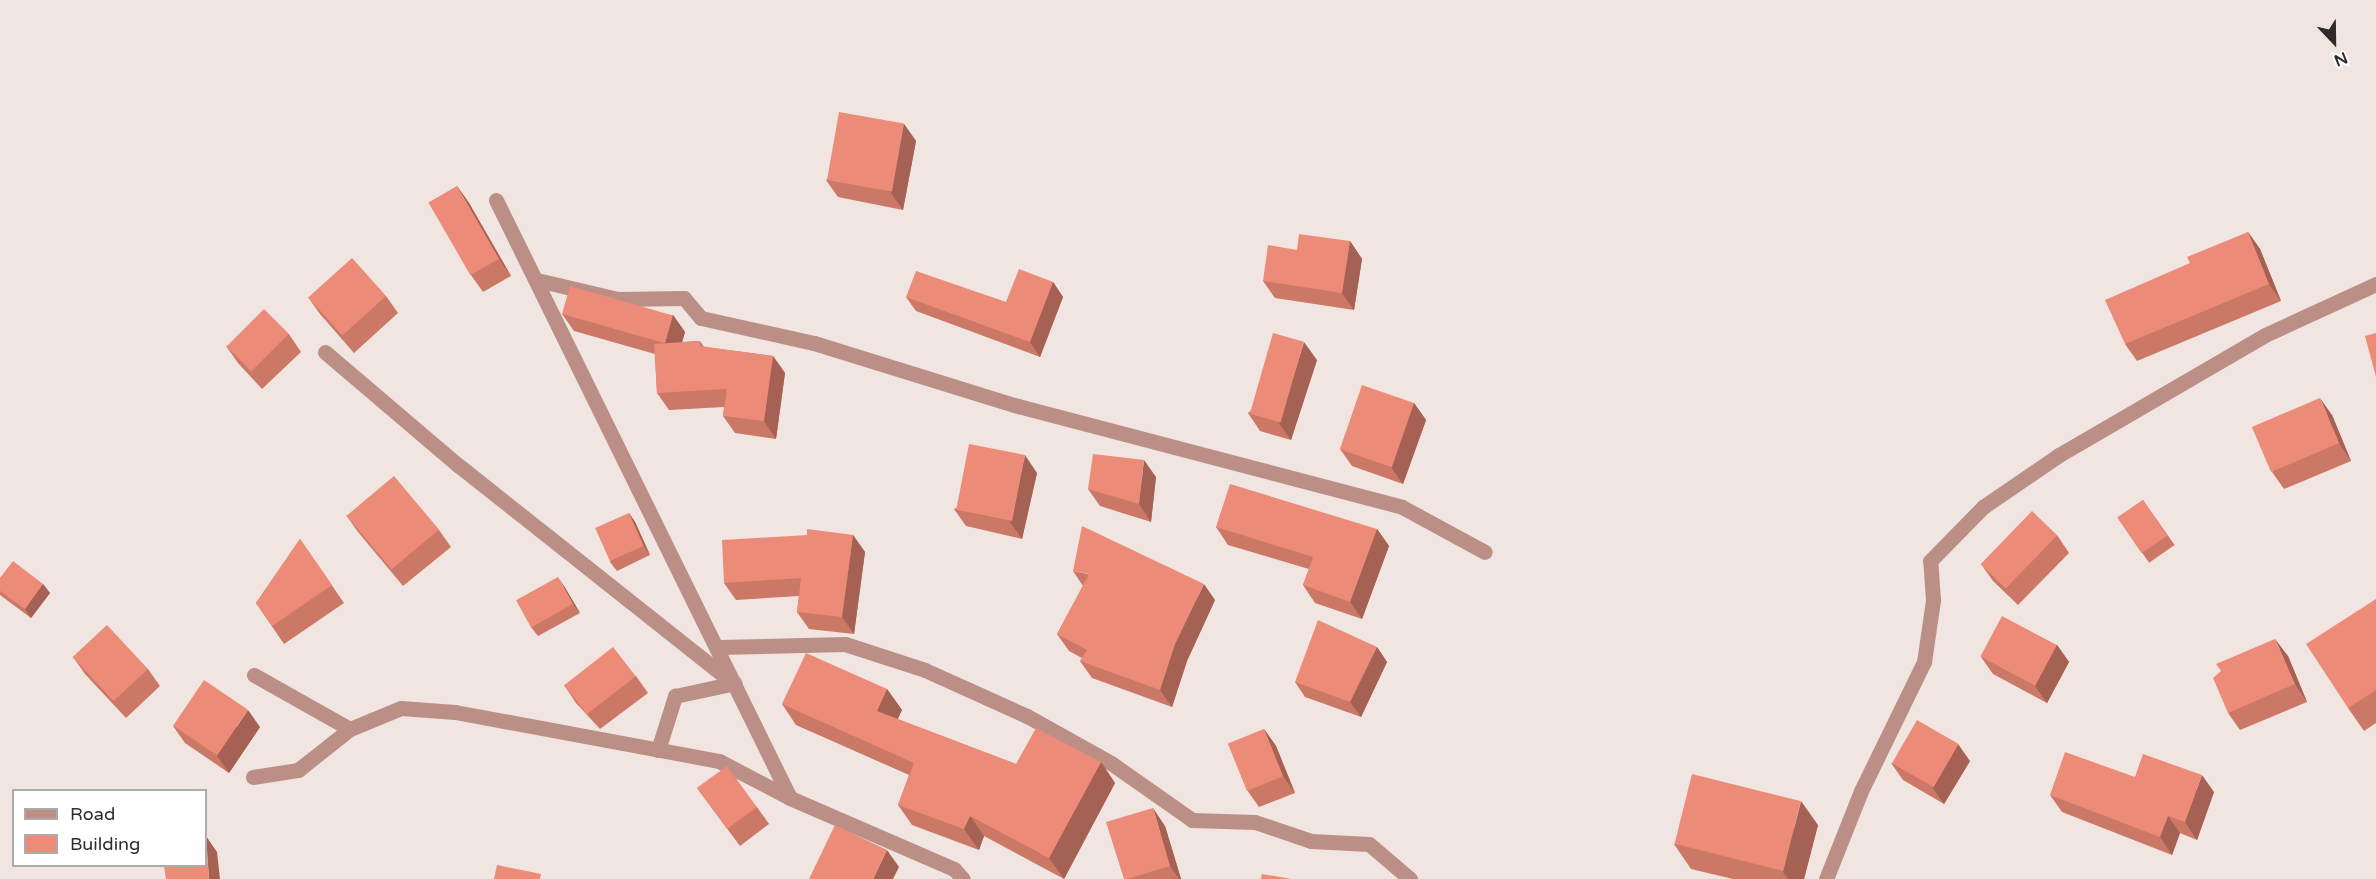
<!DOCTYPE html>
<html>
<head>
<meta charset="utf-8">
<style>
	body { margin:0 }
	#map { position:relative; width:2376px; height:879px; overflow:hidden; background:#f1e5e1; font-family:"Varela Round",sans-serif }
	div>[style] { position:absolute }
	.street>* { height:15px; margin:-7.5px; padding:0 7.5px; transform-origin:7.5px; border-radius:7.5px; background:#bb8f85 }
	.wall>* { inset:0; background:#cb7866; transform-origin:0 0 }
	.shaded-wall>* { inset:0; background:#a56153 }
	.building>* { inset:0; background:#ec8b77; transform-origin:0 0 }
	span { translate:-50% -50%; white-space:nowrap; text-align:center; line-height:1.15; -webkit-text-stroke:6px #fff; paint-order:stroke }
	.legend { position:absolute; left:12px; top:789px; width:195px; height:78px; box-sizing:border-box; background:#fff; border:2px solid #acaaaa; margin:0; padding:8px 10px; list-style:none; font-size:18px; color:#302b2a }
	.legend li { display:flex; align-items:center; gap:12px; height:30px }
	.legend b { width:30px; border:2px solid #acaaaa }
	.north { position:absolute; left:2304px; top:12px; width:60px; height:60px; -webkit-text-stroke:4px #fff; paint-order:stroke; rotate:158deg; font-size:16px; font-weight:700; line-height:24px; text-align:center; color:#302b2a }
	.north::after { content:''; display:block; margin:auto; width:21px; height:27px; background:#302b2a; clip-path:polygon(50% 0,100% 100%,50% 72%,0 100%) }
</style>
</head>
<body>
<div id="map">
	<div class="street">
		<i style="left:496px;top:200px;width:666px;rotate:63.82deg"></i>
		<i style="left:790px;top:798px;width:179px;rotate:23.4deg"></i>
		<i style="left:954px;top:869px;width:13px;rotate:48deg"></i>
		<i style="left:537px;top:280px;width:83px;rotate:13.2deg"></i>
		<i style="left:618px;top:299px;width:66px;rotate:-0.9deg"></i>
		<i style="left:684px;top:298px;width:26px;rotate:50deg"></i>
		<i style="left:701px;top:318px;width:116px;rotate:12.5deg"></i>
		<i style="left:814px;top:343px;width:214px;rotate:17.2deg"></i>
		<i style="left:1018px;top:406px;width:397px;rotate:14.7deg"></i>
		<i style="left:1402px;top:507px;width:94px;rotate:28.5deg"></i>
		<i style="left:325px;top:352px;width:175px;rotate:40.4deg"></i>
		<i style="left:458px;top:465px;width:350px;rotate:38.4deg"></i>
		<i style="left:718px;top:647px;width:127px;rotate:-1.4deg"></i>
		<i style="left:845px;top:644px;width:84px;rotate:18deg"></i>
		<i style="left:925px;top:670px;width:112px;rotate:24.3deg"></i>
		<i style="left:1027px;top:716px;width:96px;rotate:29.2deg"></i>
		<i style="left:1111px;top:763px;width:99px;rotate:35.1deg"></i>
		<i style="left:1192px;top:820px;width:63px;rotate:1.8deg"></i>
		<i style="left:1255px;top:822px;width:59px;rotate:18.7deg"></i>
		<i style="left:1311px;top:841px;width:58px;rotate:3deg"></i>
		<i style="left:1369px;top:844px;width:54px;rotate:40.5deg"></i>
		<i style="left:254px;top:675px;width:110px;rotate:29.4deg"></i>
		<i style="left:658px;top:750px;width:57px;rotate:-72.5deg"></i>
		<i style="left:675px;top:696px;width:61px;rotate:-12.2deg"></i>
		<i style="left:253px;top:777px;width:46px;rotate:-8.8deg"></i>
		<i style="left:298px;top:770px;width:66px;rotate:-38.3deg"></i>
		<i style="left:350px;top:729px;width:55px;rotate:-22.4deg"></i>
		<i style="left:401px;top:708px;width:54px;rotate:4.2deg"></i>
		<i style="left:455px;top:712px;width:269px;rotate:10.5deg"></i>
		<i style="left:719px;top:761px;width:80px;rotate:27.5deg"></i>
		<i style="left:1826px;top:879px;width:95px;rotate:-68.3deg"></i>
		<i style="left:1861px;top:791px;width:144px;rotate:-64deg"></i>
		<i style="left:1924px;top:662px;width:63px;rotate:-81.7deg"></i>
		<i style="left:1933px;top:600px;width:39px;rotate:-94deg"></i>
		<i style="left:1930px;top:561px;width:76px;rotate:-45.5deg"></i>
		<i style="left:1983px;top:507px;width:92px;rotate:-34.4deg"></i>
		<i style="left:2059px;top:455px;width:238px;rotate:-30.2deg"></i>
		<i style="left:2265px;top:335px;width:122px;rotate:-24.7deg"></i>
	</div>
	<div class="wall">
		<i style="clip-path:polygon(904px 124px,916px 141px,903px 210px,838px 197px,826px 180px)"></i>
		<i style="clip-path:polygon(457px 186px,469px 203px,511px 276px,483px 292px,471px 275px)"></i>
		<i style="clip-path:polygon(2248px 232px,2260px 249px,2281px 301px,2137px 361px,2125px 344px,2190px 263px)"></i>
		<i style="clip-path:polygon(1350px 241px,1362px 259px,1354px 310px,1275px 298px,1263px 281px,1297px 250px)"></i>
		<i style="clip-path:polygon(1053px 282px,1063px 297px,1040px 357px,916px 311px,906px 297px,1006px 302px)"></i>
		<i style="clip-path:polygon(386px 296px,398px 313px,354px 353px,320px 314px,308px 297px)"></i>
		<i style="clip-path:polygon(562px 314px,673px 315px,685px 332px,682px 342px,700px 341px,704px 347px,773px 356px,785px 373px,776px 439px,735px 433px,723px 416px,724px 407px,669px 410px,657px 393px,655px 354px,574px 331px)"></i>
		<i style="clip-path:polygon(289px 334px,301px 352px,262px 389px,238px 363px,226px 346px)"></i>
		<i style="clip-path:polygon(1317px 360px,1291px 440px,1260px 431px,1248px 413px)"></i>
		<i style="clip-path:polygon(1414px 403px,1426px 420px,1403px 484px,1352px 466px,1340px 449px)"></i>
		<i style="clip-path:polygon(2332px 415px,2351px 461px,2284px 489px,2272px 472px)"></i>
		<i style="clip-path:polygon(1037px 473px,1022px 539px,966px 526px,954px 509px)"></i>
		<i style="clip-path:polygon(1156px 477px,1151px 522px,1100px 506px,1088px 489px)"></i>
		<i style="left:2143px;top:500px;width:55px;height:31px;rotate:55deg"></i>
		<i style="clip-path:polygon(629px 513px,635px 522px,650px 555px,617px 571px,610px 562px)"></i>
		<i style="clip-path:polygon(346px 515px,439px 530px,451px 547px,403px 586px,358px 532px)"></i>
		<i style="clip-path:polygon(1216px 527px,1377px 529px,1389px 546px,1362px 619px,1315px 603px,1303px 585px,1309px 569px,1228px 545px)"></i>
		<i style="clip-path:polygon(853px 535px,865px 552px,854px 634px,809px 629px,797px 612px,799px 596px,736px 600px,724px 583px)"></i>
		<i style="clip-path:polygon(2057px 535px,2069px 553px,2018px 605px,1993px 581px,1981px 564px)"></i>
		<i style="clip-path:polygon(300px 539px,344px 603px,284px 644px,256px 603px)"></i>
		<i style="clip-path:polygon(1073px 571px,1215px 600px,1187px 661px,1172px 707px,1092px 678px,1080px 661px,1082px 658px,1069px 651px,1057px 634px,1083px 586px)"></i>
		<i style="clip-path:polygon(0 578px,43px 584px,50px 593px,31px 618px,0 595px)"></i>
		<i style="clip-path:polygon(564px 586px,580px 613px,538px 636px,531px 627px)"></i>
		<i style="clip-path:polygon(2376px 599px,2376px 723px,2364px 731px,2348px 708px)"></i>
		<i style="clip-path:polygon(2057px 645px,2069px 662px,2047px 703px,1993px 674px,1981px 657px)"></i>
		<i style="clip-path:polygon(1377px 647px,1387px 662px,1361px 717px,1305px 697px,1295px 682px)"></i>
		<i style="clip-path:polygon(2288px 656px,2307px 702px,2240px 730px,2228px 713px)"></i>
		<i style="clip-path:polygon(73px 657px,148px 669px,160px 686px,126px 718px,85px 674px)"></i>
		<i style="clip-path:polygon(636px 676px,648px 693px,600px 729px,576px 703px,564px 685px)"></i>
		<i style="clip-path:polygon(887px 689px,902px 710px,897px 719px,1016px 764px,1101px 762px,1115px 783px,1064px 879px,984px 836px,979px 850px,912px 825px,898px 805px,909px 775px,796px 725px,782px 704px)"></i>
		<i style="clip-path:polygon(173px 726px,260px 727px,229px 773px,185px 743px)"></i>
		<i style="clip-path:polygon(1264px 729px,1276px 746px,1295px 793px,1259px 807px,1247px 790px)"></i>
		<i style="clip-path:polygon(1970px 761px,1944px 804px,1903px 780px,1891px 763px)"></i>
		<i style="clip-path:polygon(2135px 777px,2214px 792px,2197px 840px,2180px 833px,2172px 855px,2062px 812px,2050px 795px)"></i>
		<i style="clip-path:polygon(697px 788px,757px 807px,769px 824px,740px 846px)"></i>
		<i style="clip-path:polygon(1818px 825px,1804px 879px,1733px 879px,1691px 869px,1674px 844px)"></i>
		<i style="clip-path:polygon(1165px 826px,1181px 879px,1124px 879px)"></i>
	</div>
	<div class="shaded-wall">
		<i style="clip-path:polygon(904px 124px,916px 141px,903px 210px,891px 193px)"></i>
		<i style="clip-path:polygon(457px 186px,469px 203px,511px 276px,499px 259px)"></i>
		<i style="clip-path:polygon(2248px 232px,2260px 249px,2281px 301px,2269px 284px)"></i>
		<i style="clip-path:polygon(1350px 241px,1362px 259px,1354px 310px,1342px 293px)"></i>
		<i style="clip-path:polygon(1053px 282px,1063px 297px,1040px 357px,1030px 342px)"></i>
		<i style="clip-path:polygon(673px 315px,685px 332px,677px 360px,665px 343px)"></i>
		<i style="clip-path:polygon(1304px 342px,1317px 360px,1291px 440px,1279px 423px)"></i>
		<i style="clip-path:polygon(773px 356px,785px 373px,776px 439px,764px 421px)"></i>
		<i style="clip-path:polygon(2320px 398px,2332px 415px,2351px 461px,2339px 443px)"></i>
		<i style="clip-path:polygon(1414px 403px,1426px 420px,1403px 484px,1391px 467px)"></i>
		<i style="clip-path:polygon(1025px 455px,1037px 473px,1022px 539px,1010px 522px)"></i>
		<i style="clip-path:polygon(1144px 460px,1156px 477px,1151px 522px,1139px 504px)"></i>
		<i style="clip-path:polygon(629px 513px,635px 522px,650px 555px,644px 546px)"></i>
		<i style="clip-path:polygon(1377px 529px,1389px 546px,1362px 619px,1350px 602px)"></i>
		<i style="clip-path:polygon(853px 535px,865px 552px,854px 634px,842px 617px)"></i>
		<i style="clip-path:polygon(558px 577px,564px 586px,580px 613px,573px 604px)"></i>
		<i style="clip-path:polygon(43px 584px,50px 593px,31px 618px,25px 609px)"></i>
		<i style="clip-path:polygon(1204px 584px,1215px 600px,1187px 661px,1172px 707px,1160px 690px,1175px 644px)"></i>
		<i style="clip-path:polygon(2275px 639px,2288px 656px,2307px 702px,2295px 684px)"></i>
		<i style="clip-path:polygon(2057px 645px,2069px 662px,2047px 703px,2035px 686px)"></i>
		<i style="clip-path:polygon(1377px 647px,1387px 662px,1361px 717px,1350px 702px)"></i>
		<i style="clip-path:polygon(887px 689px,902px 710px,892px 732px,877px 711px)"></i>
		<i style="clip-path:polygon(248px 710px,260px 727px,229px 773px,217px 756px)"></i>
		<i style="clip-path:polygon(1264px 729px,1276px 746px,1295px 793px,1283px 776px)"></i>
		<i style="clip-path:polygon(1958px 744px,1970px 761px,1944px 804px,1932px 787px)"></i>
		<i style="clip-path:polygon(1101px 762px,1115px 783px,1064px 879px,1049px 858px)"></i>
		<i style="clip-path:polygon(2202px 775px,2214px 792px,2197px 840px,2185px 822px)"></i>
		<i style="clip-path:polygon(1801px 801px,1818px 825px,1804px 879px,1788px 879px,1783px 872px)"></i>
		<i style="clip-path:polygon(1153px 808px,1165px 826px,1181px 879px,1179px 879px,1170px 866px)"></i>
		<i style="clip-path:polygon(970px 816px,984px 836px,979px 850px,964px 829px)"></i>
		<i style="clip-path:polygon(2168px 816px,2180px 833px,2172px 855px,2160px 837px)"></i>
		<i style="clip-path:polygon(206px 836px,217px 852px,220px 879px,209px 879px)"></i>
		<i style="clip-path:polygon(887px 850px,899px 867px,893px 879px,873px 879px)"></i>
	</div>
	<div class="building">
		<i style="left:839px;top:112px;width:66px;height:69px;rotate:10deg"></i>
		<i style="left:457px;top:186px;width:84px;height:33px;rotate:60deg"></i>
		<i style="clip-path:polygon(2248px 232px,2269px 284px,2125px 344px,2105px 300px,2190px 263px,2187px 257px)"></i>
		<i style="clip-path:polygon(1299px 234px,1350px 241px,1342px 293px,1263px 281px,1268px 245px,1297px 250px)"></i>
		<i style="left:352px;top:258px;width:51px;height:59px;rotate:48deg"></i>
		<i style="clip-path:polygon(1019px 269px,1053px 282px,1030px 342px,906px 297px,916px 271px,1006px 302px)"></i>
		<i style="left:570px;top:286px;width:107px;height:29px;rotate:16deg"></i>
		<i style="left:264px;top:309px;width:35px;height:53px;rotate:45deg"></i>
		<i style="left:1273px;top:333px;width:32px;height:84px;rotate:16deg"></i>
		<i style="clip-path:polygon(2376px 333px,2376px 377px,2365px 336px)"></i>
		<i style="clip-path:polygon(700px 341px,700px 346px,773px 356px,764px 421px,723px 416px,727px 389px,657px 393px,654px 344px)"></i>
		<i style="left:1362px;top:385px;width:55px;height:68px;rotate:19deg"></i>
		<i style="left:2320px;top:398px;width:49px;height:74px;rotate:67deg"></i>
		<i style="left:969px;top:444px;width:57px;height:67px;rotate:11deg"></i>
		<i style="clip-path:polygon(1093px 454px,1144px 460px,1139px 504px,1088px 489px)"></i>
		<i style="left:394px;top:476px;width:70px;height:62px;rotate:50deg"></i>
		<i style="clip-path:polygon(1230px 484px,1377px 529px,1350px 602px,1303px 585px,1313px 557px,1216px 527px)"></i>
		<i style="left:2143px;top:500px;width:43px;height:31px;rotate:56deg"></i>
		<i style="left:2032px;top:511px;width:35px;height:74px;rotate:44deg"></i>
		<i style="left:629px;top:513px;width:36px;height:37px;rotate:66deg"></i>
		<i style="clip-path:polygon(1082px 526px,1204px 584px,1175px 644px,1160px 690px,1080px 661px,1087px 650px,1057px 634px,1089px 574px,1073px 571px)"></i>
		<i style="clip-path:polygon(807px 529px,853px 535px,842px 617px,797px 612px,801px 578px,724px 583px,722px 540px,807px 535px)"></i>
		<i style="clip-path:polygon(300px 539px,332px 585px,272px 626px,256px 603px)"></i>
		<i style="clip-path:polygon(13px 561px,43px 584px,25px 609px,0 591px,0 578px)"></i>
		<i style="left:558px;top:577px;width:31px;height:48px;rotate:61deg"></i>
		<i style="clip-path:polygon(2376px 599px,2376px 690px,2348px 708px,2306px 644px)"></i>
		<i style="left:2002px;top:616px;width:62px;height:46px;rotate:28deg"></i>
		<i style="clip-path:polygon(1318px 620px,1377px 647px,1350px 702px,1295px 682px)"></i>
		<i style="left:107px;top:625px;width:60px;height:47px;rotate:47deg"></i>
		<i style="clip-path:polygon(2275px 639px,2295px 684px,2228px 713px,2213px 678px,2221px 671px,2216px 664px)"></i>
		<i style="left:613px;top:647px;width:37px;height:62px;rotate:52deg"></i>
		<i style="clip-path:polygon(806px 653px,887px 689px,877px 711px,1016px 764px,1036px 728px,1101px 762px,1049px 858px,970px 816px,964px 829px,898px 805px,914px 763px,782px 704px)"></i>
		<i style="left:204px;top:680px;width:53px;height:55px;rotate:34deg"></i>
		<i style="left:1917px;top:720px;width:48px;height:50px;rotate:30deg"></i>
		<i style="left:1264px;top:729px;width:51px;height:39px;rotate:68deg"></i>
		<i style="clip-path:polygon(2065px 752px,2135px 777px,2143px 754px,2202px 775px,2185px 822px,2168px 816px,2160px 837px,2050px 795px)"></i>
		<i style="left:727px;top:766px;width:51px;height:37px;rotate:54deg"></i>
		<i style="left:1692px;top:774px;width:112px;height:72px;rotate:14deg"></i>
		<i style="clip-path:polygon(1153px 808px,1170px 866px,1127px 879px,1124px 879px,1106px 822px)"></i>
		<i style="clip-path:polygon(835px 825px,887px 850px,873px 879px,809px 879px)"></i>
		<i style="clip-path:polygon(206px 841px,209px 879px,166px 879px,164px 866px,206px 866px)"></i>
		<i style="clip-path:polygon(497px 865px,541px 874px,540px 879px,494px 879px)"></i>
		<i style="clip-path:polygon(1262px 874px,1292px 879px,1261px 879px)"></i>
	</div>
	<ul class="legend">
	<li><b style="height:8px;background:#bb8f85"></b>Road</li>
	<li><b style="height:16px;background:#ec8b77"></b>Building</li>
	</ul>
	<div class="north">N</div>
</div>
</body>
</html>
